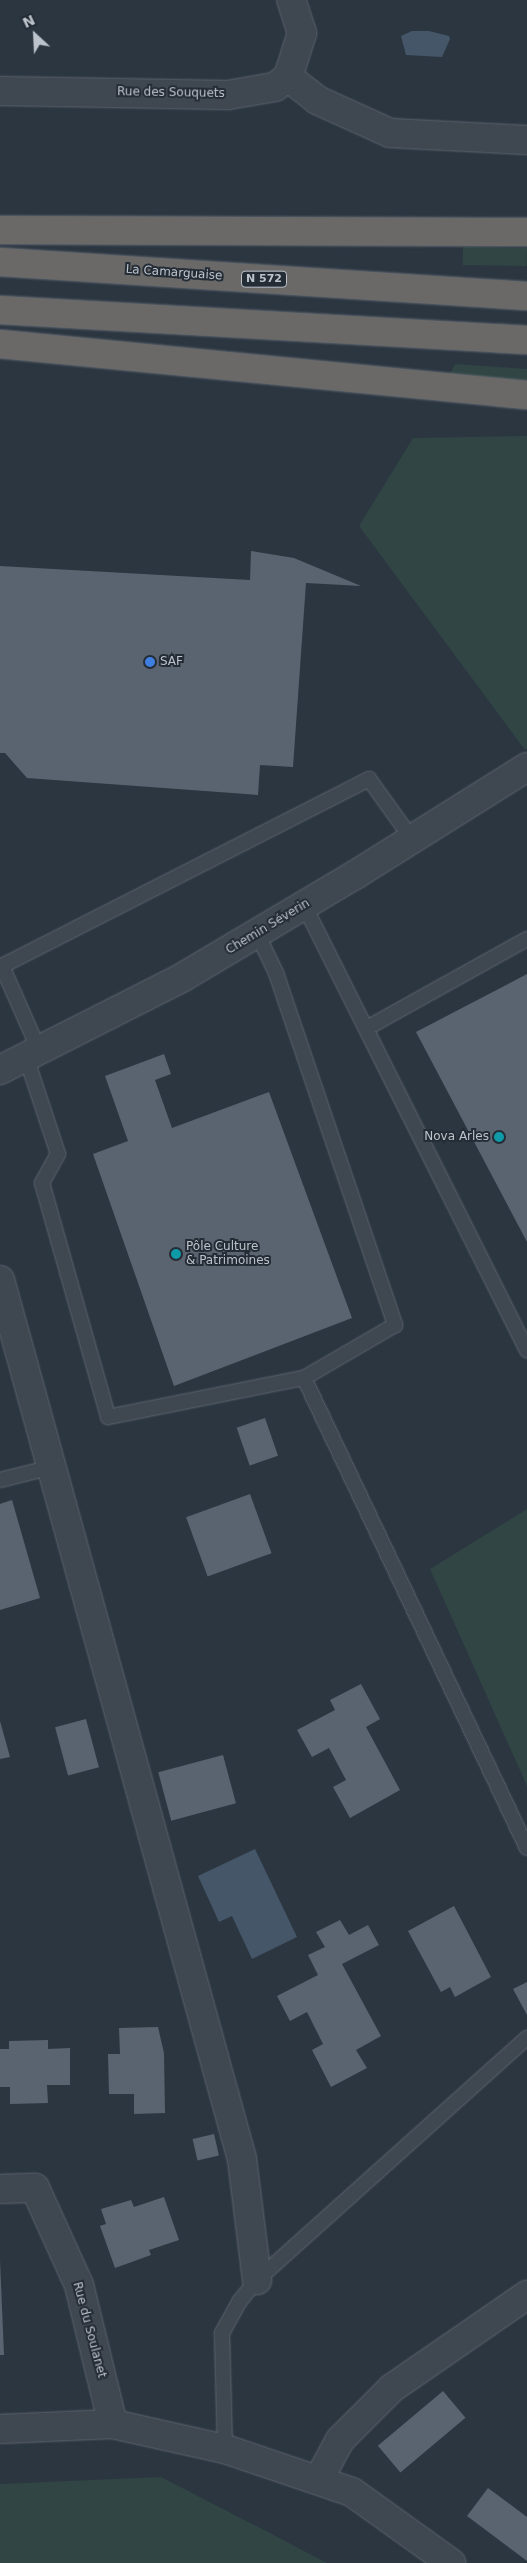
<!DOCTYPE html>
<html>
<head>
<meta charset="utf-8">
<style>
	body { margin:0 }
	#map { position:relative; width:527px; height:2563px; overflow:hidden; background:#2b3641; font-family:"DejaVu Sans",sans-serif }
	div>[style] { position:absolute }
	.green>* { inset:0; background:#304544; transform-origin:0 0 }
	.water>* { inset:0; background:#455669 }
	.building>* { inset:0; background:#5a6470; transform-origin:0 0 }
	.roads { filter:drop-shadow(0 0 1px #5d656e) drop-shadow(0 0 1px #5d656e) }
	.service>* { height:14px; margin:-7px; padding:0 7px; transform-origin:7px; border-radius:7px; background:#3f4751 }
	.minor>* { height:28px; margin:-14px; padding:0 14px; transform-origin:14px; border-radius:14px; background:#3f4751 }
	.trunk>* { height:28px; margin:-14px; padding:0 14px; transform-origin:14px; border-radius:14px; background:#6a6967 }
	.dots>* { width:14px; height:14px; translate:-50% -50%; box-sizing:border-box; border:2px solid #242c36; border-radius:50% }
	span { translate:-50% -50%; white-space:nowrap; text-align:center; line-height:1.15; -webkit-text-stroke:4px #242c36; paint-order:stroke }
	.shield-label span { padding:1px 4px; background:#242c36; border:1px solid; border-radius:4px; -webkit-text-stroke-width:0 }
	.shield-label { font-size:11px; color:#bcc3cb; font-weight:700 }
	.street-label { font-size:12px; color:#bcc3cb }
	.poi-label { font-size:12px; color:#bcc3cb }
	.left { translate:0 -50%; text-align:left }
	.right { translate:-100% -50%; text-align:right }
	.north { position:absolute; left:10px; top:10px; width:50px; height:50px; -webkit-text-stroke:4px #242c36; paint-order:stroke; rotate:335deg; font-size:14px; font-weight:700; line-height:20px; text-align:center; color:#bcc3cb }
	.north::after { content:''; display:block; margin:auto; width:18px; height:22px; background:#bcc3cb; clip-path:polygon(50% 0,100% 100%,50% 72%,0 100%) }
</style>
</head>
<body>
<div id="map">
	<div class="green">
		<i style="left:463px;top:247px;width:64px;height:18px;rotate:1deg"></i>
		<i style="clip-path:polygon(455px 364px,527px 369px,527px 382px,450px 374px)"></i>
		<i style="clip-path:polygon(527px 436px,527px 748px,525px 750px,359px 526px,413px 438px)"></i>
		<i style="clip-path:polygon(527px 1509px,527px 1786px,430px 1569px)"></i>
		<i style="clip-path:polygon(161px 2477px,264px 2530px,327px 2563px,0 2563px,0 2484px)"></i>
	</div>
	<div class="water">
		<i style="clip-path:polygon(412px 31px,429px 31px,449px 36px,450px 39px,442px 57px,406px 55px,401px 36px)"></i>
		<i style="clip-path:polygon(255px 1849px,297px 1937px,252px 1959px,232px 1916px,219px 1922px,198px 1876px)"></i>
	</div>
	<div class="building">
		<i style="clip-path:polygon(251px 551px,294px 558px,361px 586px,306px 583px,293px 767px,260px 765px,258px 795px,27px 778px,5px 753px,0 753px,0 566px,250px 580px)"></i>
		<i style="clip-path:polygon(527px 974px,527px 1242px,416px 1032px)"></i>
		<i style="clip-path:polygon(164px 1054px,171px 1074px,155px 1080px,172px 1128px,269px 1092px,352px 1318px,174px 1386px,93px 1154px,128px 1141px,105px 1076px)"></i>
		<i style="left:265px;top:1418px;width:40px;height:30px;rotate:71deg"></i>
		<i style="left:250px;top:1494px;width:63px;height:68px;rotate:70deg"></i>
		<i style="clip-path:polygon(12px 1500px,40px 1598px,0 1610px,0 1504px)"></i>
		<i style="clip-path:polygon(361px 1684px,380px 1719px,366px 1727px,400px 1790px,350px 1818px,333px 1787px,346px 1780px,329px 1748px,312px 1757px,297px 1730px,335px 1710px,330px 1700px)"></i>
		<i style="left:86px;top:1719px;width:50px;height:32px;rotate:75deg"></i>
		<i style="clip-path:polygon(0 1721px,10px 1757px,0 1759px)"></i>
		<i style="left:223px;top:1755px;width:50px;height:67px;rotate:75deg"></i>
		<i style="clip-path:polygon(454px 1906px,491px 1977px,455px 1997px,450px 1987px,441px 1992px,408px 1931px)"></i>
		<i style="clip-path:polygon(340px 1920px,349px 1935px,368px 1925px,379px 1945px,342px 1964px,381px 2036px,356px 2050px,367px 2068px,331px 2087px,312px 2050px,323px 2044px,307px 2012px,290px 2021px,277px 1996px,318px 1975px,308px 1955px,325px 1947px,316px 1932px)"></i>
		<i style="clip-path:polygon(527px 1982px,527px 2015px,513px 1989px)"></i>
		<i style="clip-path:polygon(158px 2027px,164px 2053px,165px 2113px,134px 2114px,134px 2094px,109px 2094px,108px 2054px,120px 2054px,119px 2028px)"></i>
		<i style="clip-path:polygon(48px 2040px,48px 2049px,70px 2048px,70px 2085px,47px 2085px,48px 2103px,10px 2104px,10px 2087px,0 2087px,0 2049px,9px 2049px,9px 2041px)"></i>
		<i style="left:214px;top:2134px;width:22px;height:22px;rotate:77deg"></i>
		<i style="clip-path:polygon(164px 2197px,179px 2240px,149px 2250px,151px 2255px,115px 2268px,100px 2226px,106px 2224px,101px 2209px,131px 2200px,134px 2207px)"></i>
		<i style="clip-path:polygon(0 2260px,4px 2355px,0 2355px)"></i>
		<i style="left:443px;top:2391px;width:35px;height:85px;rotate:50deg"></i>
		<i style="clip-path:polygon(488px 2488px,527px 2517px,527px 2561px,467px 2516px)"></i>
	</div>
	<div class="roads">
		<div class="service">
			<i style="left:304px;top:905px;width:498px;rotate:63.4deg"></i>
			<i style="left:257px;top:933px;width:44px;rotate:64.6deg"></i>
			<i style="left:276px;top:973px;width:372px;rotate:71.3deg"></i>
			<i style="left:395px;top:1325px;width:105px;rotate:149.8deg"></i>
			<i style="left:304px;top:1378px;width:520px;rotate:64.62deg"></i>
			<i style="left:367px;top:1028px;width:183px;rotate:-29.1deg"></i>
			<i style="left:39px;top:1050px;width:92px;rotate:-113.8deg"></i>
			<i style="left:2px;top:966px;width:412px;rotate:-27deg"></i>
			<i style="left:369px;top:779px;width:74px;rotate:54.4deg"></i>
			<i style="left:26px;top:1057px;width:102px;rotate:71.7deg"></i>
			<i style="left:58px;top:1154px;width:33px;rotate:119deg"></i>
			<i style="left:42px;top:1183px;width:243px;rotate:74.2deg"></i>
			<i style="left:108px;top:1417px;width:200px;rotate:-11.3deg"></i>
			<i style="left:0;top:1480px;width:54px;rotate:-14deg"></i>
			<i style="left:225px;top:2449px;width:116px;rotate:-91.5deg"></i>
			<i style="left:222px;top:2333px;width:35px;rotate:-61deg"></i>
			<i style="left:239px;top:2302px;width:28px;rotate:-51deg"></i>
			<i style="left:257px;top:2280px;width:363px;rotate:-41.9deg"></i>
		</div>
		<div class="minor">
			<i style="left:288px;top:77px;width:37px;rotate:38deg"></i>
			<i style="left:317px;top:100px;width:80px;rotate:24.3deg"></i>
			<i style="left:390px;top:133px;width:137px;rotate:2.9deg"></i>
			<i style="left:0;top:91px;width:228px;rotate:1deg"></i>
			<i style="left:228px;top:95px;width:48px;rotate:-9.7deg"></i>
			<i style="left:275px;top:87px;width:16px;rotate:-38deg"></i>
			<i style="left:288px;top:77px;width:46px;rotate:-72.3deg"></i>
			<i style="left:302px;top:33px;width:35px;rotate:-108deg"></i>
			<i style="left:0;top:1070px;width:205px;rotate:-26.9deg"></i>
			<i style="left:183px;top:977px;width:200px;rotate:-30.7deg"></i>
			<i style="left:355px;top:875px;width:203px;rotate:-32.1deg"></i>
			<i style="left:0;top:1280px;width:912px;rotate:74.61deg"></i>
			<i style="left:242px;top:2159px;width:122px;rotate:82.9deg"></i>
			<i style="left:0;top:2189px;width:35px;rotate:-2deg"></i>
			<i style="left:35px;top:2188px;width:107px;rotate:65.6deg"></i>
			<i style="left:79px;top:2285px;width:143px;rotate:76.3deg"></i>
			<i style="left:0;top:2429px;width:113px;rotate:-2.5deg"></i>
			<i style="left:113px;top:2424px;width:115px;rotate:12.6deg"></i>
			<i style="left:225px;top:2449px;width:134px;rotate:18.7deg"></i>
			<i style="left:352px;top:2492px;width:122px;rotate:35.6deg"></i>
			<i style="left:319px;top:2479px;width:44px;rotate:-61.7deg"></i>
			<i style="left:340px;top:2440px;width:74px;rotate:-45deg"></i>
			<i style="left:392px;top:2388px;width:164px;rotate:-34.6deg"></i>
		</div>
		<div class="trunk">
			<i style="left:0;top:230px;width:527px;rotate:0.22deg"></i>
			<i style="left:0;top:262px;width:528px;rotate:3.69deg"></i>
			<i style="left:0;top:310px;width:528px;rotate:3.26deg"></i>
			<i style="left:0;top:344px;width:529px;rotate:5.53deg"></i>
		</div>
	</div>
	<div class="dots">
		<i style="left:150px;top:662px;background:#3f7fe0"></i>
		<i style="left:499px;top:1137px;background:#0f9aa8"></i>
		<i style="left:176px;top:1254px;background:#0f9aa8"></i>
	</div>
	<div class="shield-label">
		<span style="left:264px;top:279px">N 572</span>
	</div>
	<div class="street-label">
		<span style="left:171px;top:93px;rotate:1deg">Rue des Souquets</span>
		<span style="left:174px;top:273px;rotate:4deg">La Camarguaise</span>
		<span style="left:268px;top:927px;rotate:-31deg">Chemin Séverin</span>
		<span style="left:89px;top:2330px;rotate:75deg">Rue du Soulanet</span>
	</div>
	<div class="poi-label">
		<span class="left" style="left:160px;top:662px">SAF</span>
		<span class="right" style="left:489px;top:1137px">Nova Arles</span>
		<span class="left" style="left:186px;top:1254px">Pôle Culture<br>&amp; Patrimoines</span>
	</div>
	<div class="north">N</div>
</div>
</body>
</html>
